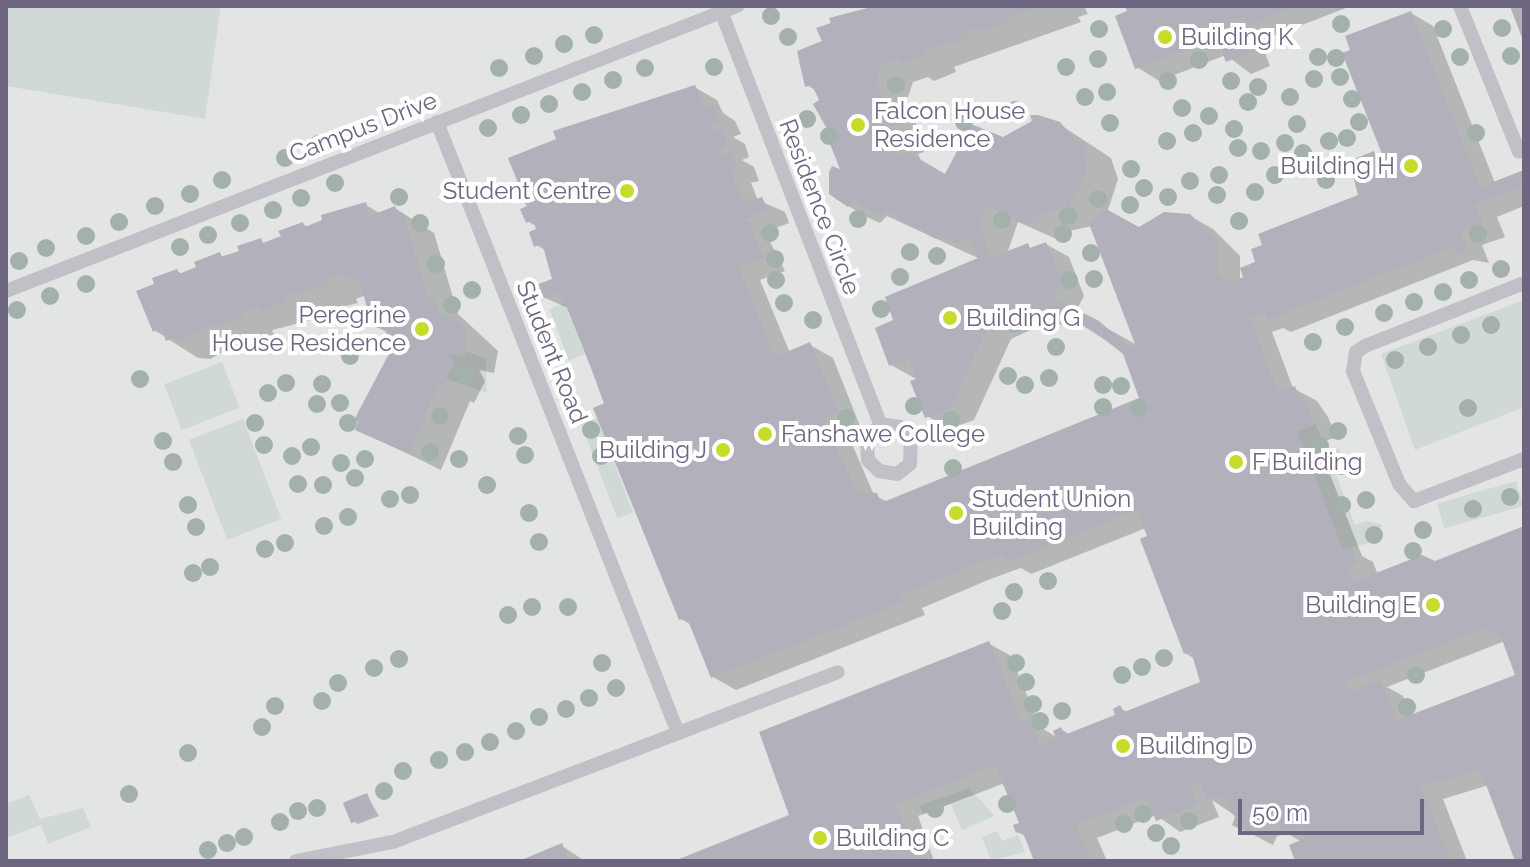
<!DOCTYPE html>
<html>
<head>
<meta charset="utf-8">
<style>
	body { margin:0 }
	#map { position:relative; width:1530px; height:867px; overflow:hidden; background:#f1f4f1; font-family:Raleway,sans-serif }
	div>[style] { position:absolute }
	.built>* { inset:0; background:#e3e5e4; transform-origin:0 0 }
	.green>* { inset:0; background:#d0d9d5; transform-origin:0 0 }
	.shadow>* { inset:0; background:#0003 }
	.building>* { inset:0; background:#b2b0ba; transform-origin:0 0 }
	.lane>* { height:14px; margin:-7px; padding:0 7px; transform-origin:7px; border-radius:7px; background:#c2c0c7 }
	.trees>* { width:18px; height:18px; margin:-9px; border-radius:50%; background:#a3b0ab }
	.dots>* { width:22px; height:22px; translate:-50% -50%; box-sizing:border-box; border:4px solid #fff; border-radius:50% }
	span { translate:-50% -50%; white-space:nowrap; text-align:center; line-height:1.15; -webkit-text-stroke:8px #fff; paint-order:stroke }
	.poi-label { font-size:24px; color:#6e6581 }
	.left { translate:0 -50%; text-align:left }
	.right { translate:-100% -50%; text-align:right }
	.street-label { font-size:24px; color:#6e6581 }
	.frame { position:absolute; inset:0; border:8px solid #6e6581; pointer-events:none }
	.scale { position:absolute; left:1238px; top:799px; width:186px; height:36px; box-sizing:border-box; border:4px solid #6e6581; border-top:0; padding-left:10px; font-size:24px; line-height:28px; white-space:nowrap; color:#6e6581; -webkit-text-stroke:6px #fff; paint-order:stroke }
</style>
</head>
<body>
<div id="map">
	<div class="built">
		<i style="left:6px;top:6px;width:1518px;height:855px"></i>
	</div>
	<div class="green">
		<i style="clip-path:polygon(6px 6px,221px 6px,205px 119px,6px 86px)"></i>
		<i style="clip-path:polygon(1524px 300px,1524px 407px,1415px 450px,1381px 354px)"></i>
		<i style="left:565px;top:303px;width:55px;height:17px;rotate:69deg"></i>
		<i style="clip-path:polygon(466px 351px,486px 359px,487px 393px,447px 379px,454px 362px,450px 354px,463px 356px)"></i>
		<i style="left:222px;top:362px;width:49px;height:62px;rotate:69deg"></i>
		<i style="left:597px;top:418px;width:101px;height:17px;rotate:69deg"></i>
		<i style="left:243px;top:419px;width:107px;height:58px;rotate:69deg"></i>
		<i style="clip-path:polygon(1316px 424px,1327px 453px,1339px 448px,1345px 464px,1334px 469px,1355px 525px,1367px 521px,1382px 525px,1378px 541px,1336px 551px,1297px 431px)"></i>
		<i style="left:1516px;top:481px;width:26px;height:82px;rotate:74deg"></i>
		<i style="clip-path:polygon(969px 788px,995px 816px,962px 830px,951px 804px,923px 815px,920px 806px)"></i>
		<i style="clip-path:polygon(29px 795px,40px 819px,83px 808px,91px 827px,48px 844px,41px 825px,6px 838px,6px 804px)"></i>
		<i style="clip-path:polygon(997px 831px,1002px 841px,1018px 835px,1025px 852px,991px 861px,982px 837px)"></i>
	</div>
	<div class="shadow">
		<i style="clip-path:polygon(evenodd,879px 6px,1084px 6px,1088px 14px,1078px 17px,1081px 22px,954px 67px,956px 72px,934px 81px,928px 77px,913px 82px,906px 103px,925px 142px,921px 143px,924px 152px,918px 154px,922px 163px,946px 176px,1003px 139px,1059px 124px,1111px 158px,1118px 179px,1107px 213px,1139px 230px,1190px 216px,1213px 229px,1240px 256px,1240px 280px,1360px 196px,1374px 154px,1384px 155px,1411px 13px,1433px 26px,1495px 183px,1524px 172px,1524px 206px,1497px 217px,1505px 237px,1482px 245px,1489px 263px,1473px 260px,1291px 332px,1283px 328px,1272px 332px,1293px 388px,1317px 401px,1328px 417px,1336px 437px,1318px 444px,1362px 556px,1373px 562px,1378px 575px,1435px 563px,1524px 528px,1524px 861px,1518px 861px,1489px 785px,1443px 799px,1467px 861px,1297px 861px,1302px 842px,1288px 834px,1277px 836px,1273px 845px,1265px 841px,1234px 824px,1237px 817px,1212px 800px,1219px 817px,1180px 832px,1156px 815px,1097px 838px,1107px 861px,1036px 861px,1027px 837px,1017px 832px,1021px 824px,1005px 783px,918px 816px,934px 861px,679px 861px,792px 816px,988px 643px,1011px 656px,1040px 727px,1058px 738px,1061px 729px,1070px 735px,1118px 716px,1120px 708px,1129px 713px,1202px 684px,1195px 659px,1185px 653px,1146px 528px,1031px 574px,1021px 568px,988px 580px,922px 608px,925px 615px,736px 690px,713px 677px,693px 626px,681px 619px,570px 309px,543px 297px,554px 280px,547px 251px,536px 245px,538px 227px,527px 221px,530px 208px,518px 198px,694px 87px,717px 100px,723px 113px,735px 121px,741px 134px,733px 137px,745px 144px,749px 157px,742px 160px,754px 167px,759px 181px,751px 183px,758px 200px,785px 212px,789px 223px,765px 232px,785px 271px,760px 280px,790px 353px,810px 345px,833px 358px,860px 426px,846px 430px,874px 495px,888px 502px,1142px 399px,1125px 353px,1068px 316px,1064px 326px,1044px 318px,1041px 325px,1011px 339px,974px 420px,949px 429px,927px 416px,918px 380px,891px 365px,896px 322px,980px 259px,887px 216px,880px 223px,869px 218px,836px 199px,829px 186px,833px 169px,843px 173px,838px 144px,818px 92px,807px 85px,799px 63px,825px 43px,831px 19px,879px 6px,1018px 222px,1061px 241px,1069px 231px,1092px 226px,1137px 345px,1076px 311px,1084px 296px,1069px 257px,1046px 244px,1007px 254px,1018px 222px,879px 6px,1505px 641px,1518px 676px,1411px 717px,1403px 696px,1387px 687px,1505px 641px)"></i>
		<i style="clip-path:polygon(1127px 6px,1351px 6px,1271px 37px,1261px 31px,1250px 35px,1262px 45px,1270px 66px,1251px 74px,1226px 55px,1159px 81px,1137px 67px)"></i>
		<i style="clip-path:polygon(366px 205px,381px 214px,395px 208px,434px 233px,458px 314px,498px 351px,494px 373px,479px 370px,485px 381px,474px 403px,470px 401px,441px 470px,357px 429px,394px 348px,388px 333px,374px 325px,366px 295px,356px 299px,358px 303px,314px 314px,316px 319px,272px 330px,274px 335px,247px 340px,210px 359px,198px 358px,154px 330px,157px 285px,177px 271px,183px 274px,198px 268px,197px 264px,283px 238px,303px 224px,309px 228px,346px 208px)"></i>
		<i style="clip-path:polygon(367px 795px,379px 816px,358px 824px,353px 821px)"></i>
		<i style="clip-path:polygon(562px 846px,585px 861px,524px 861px)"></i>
	</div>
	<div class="building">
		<i style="clip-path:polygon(evenodd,875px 6px,1047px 6px,1008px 16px,1010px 21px,983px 31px,982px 27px,966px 33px,968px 38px,924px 50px,926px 54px,902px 64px,899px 59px,882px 65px,875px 84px,896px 124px,891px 126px,894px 134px,889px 136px,896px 153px,905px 156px,906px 151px,945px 174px,971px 124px,1003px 137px,1032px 121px,1030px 115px,1038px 115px,1060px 122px,1076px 141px,1084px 142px,1087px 172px,1070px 207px,1037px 214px,1028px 225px,986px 206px,979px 223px,990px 258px,1028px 243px,1030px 248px,1046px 242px,1062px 282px,1054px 298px,1099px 321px,1129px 347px,1135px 344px,1089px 224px,1106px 209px,1139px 227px,1164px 212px,1190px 214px,1217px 241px,1219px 275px,1232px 282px,1243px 277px,1240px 268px,1255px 262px,1251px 249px,1262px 245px,1258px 234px,1358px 195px,1349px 161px,1374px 151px,1376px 156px,1382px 154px,1342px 53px,1350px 50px,1345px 36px,1411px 11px,1480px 187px,1524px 170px,1524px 186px,1475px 204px,1483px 224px,1461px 233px,1468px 250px,1458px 254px,1455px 246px,1267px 320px,1265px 313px,1250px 319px,1278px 391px,1295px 386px,1301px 403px,1306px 402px,1314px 424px,1297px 431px,1343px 549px,1350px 546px,1357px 564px,1347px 568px,1353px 582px,1422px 555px,1435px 561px,1524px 526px,1524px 861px,1515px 861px,1480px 769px,1421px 787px,1451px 861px,1295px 861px,1289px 845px,1306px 838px,1301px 828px,1283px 834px,1278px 820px,1254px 824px,1250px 833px,1240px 829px,1232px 825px,1235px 817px,1221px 795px,1208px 800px,1200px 783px,1190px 787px,1197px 804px,1156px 821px,1146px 798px,1076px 825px,1091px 861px,1034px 861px,1022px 830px,1016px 833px,1013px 825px,1019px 823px,995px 765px,896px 804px,918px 861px,674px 861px,789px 815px,759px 732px,989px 641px,1022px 723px,1030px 719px,1040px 745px,1056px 738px,1053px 731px,1061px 727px,1064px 735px,1115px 715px,1113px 709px,1120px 705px,1124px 712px,1200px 682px,1191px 651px,1184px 654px,1140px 539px,1147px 536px,1137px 510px,1007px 563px,1004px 554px,965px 568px,900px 595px,903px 602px,711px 678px,687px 618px,679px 620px,593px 408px,605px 403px,561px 293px,541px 299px,536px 285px,552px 279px,542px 243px,534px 247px,529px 232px,536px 229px,533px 220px,526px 223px,520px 209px,527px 206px,524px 197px,516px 199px,510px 186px,518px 183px,508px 158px,556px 139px,553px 131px,695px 85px,705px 109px,713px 105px,719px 121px,711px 124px,714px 131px,722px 129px,728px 144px,720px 148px,723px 155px,731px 152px,737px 168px,730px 170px,736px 185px,746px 202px,762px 197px,768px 210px,743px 220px,749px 221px,763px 258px,739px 267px,775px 357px,810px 342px,839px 413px,825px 418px,837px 450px,857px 492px,877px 493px,881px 503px,1139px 398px,1123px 354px,1093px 330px,1045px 305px,1041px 315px,1021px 307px,1018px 313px,988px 326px,951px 408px,925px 418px,910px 381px,916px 379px,909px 359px,889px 366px,875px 328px,893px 320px,885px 297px,978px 258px,970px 238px,956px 243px,939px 235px,936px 239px,885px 211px,883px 216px,858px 205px,855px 199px,848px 207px,829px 194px,829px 172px,832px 166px,840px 169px,830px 144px,835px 143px,813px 104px,819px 100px,812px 85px,805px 87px,797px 51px,822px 41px,816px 28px,831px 23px,829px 18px,875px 6px,1483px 629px,1501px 637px,1515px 675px,1397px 720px,1380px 680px,1351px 692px,1346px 681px,1483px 629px)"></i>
		<i style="clip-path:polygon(1125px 6px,1296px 6px,1247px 25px,1244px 17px,1229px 22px,1233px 33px,1240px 30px,1249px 53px,1226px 62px,1217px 39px,1224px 36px,1220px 26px,1206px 31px,1209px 40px,1135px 69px,1115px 16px,1127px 11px)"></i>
		<i style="clip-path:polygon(1510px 6px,1524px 6px,1524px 43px)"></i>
		<i style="clip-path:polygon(366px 202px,370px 216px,395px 206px,398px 214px,403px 213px,429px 299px,434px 297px,440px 315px,454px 317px,467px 332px,466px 351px,463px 356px,450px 354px,455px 362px,443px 387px,438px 385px,409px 454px,355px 430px,358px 422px,354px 420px,392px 348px,385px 330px,372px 326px,360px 282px,344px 274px,326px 281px,328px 286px,284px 296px,286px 301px,261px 311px,259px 306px,242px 312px,244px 317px,219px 326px,217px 322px,177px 342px,175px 337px,166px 341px,161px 327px,153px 332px,136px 291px,154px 284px,152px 278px,177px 269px,179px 274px,196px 267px,194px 262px,220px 252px,222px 257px,239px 251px,237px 246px,261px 238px,263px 243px,281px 236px,278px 231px,303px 222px,305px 227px,322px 220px,321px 215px)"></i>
		<i style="left:367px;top:793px;width:22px;height:26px;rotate:68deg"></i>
		<i style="clip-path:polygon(562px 843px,569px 861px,519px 861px)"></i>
	</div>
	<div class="lane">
		<i style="left:719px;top:6px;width:448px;rotate:68.9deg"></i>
		<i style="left:880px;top:424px;width:22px;rotate:126deg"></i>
		<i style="left:867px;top:442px;width:18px;rotate:87deg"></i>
		<i style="left:868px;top:460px;width:16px;rotate:45deg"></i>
		<i style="left:879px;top:471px;width:18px;rotate:9deg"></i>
		<i style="left:897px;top:474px;width:16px;rotate:-38deg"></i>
		<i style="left:910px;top:464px;width:27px;rotate:-88deg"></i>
		<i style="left:911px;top:437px;width:15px;rotate:-138deg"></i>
		<i style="left:900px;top:427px;width:20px;rotate:-171deg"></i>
		<i style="left:1460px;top:6px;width:157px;rotate:68deg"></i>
		<i style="left:437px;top:122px;width:657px;rotate:68.47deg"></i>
		<i style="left:1524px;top:283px;width:171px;rotate:158.4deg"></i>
		<i style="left:1365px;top:346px;width:11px;rotate:146deg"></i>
		<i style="left:1356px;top:352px;width:19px;rotate:99deg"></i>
		<i style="left:1353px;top:371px;width:122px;rotate:67.8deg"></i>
		<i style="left:1399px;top:484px;width:23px;rotate:49deg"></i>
		<i style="left:1414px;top:501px;width:118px;rotate:-20.9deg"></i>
		<i style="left:6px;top:291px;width:785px;rotate:-21.3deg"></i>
		<i style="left:296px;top:861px;width:99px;rotate:-11.1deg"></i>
		<i style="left:393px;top:842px;width:476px;rotate:-20.9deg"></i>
	</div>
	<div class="trees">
		<i style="left:771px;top:16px"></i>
		<i style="left:1341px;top:24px"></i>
		<i style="left:1502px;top:28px"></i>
		<i style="left:1099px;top:29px"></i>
		<i style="left:1443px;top:29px"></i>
		<i style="left:594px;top:35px"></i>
		<i style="left:788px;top:37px"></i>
		<i style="left:564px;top:44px"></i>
		<i style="left:1263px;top:46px"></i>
		<i style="left:534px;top:56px"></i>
		<i style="left:1511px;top:56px"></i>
		<i style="left:1318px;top:57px"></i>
		<i style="left:1460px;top:57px"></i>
		<i style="left:1336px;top:58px"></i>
		<i style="left:1098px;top:59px"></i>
		<i style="left:1199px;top:60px"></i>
		<i style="left:714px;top:67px"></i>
		<i style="left:1066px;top:67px"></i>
		<i style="left:499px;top:68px"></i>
		<i style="left:645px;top:68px"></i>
		<i style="left:1340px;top:77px"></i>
		<i style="left:1314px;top:79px"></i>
		<i style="left:613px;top:80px"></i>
		<i style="left:1168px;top:81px"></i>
		<i style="left:1231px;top:81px"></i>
		<i style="left:896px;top:85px"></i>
		<i style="left:1258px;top:87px"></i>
		<i style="left:582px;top:92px"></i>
		<i style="left:1107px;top:92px"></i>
		<i style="left:1085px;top:97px"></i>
		<i style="left:1290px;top:97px"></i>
		<i style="left:1352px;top:99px"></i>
		<i style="left:1248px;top:102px"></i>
		<i style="left:549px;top:104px"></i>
		<i style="left:1182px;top:108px"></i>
		<i style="left:1015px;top:110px"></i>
		<i style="left:995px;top:111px"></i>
		<i style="left:937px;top:112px"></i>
		<i style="left:521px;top:115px"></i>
		<i style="left:1209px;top:116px"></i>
		<i style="left:807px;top:119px"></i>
		<i style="left:964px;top:122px"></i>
		<i style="left:1359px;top:122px"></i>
		<i style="left:1110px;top:123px"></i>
		<i style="left:1297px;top:124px"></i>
		<i style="left:488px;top:128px"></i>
		<i style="left:1234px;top:129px"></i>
		<i style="left:1193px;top:133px"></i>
		<i style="left:1476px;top:133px"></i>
		<i style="left:829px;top:136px"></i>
		<i style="left:1347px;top:138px"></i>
		<i style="left:1167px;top:141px"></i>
		<i style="left:1329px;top:141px"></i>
		<i style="left:1285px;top:143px"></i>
		<i style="left:318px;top:144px"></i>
		<i style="left:1238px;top:148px"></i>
		<i style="left:1261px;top:151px"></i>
		<i style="left:1303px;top:153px"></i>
		<i style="left:285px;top:158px"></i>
		<i style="left:1131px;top:169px"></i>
		<i style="left:1219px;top:175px"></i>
		<i style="left:1275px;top:175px"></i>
		<i style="left:222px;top:180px"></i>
		<i style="left:1326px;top:180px"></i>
		<i style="left:1190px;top:181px"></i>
		<i style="left:335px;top:183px"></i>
		<i style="left:1144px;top:188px"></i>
		<i style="left:1255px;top:192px"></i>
		<i style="left:190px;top:194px"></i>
		<i style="left:1217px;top:195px"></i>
		<i style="left:399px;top:197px"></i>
		<i style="left:1168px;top:197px"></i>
		<i style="left:301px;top:198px"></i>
		<i style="left:1098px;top:199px"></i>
		<i style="left:1130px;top:205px"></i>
		<i style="left:155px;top:206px"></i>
		<i style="left:273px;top:210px"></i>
		<i style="left:1068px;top:216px"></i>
		<i style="left:858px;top:219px"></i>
		<i style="left:1002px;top:220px"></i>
		<i style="left:1239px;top:221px"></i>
		<i style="left:119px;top:222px"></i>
		<i style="left:240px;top:223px"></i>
		<i style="left:420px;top:223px"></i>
		<i style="left:770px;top:233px"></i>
		<i style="left:1063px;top:234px"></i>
		<i style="left:1478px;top:234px"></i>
		<i style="left:208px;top:235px"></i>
		<i style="left:86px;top:236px"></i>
		<i style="left:180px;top:247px"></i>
		<i style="left:46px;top:248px"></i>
		<i style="left:910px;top:252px"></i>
		<i style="left:1091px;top:253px"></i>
		<i style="left:937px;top:256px"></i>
		<i style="left:775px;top:259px"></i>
		<i style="left:19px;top:261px"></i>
		<i style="left:436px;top:264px"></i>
		<i style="left:1501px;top:269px"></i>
		<i style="left:900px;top:277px"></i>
		<i style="left:1094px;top:279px"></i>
		<i style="left:776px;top:280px"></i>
		<i style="left:1069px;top:280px"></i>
		<i style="left:1469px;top:280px"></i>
		<i style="left:86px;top:284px"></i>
		<i style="left:472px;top:290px"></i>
		<i style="left:1443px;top:292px"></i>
		<i style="left:50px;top:296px"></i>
		<i style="left:1414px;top:302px"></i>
		<i style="left:784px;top:303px"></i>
		<i style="left:452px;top:305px"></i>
		<i style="left:881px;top:309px"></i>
		<i style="left:17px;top:310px"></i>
		<i style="left:1384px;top:313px"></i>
		<i style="left:813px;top:320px"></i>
		<i style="left:1015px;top:324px"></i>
		<i style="left:1491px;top:325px"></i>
		<i style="left:1345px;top:327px"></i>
		<i style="left:1461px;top:335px"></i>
		<i style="left:1313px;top:342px"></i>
		<i style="left:1056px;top:347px"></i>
		<i style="left:1428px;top:347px"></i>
		<i style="left:350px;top:356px"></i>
		<i style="left:1395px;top:360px"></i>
		<i style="left:465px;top:375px"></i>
		<i style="left:1008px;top:376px"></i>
		<i style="left:1049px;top:378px"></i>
		<i style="left:140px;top:379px"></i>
		<i style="left:286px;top:383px"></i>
		<i style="left:322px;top:384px"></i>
		<i style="left:1025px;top:385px"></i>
		<i style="left:1103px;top:385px"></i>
		<i style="left:1121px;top:386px"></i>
		<i style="left:268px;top:393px"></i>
		<i style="left:340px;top:403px"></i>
		<i style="left:317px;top:404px"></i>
		<i style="left:914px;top:406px"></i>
		<i style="left:1103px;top:407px"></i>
		<i style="left:1139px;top:408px"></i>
		<i style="left:1468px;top:408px"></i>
		<i style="left:440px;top:416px"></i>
		<i style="left:846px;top:418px"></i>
		<i style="left:951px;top:420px"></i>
		<i style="left:255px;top:423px"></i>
		<i style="left:348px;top:423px"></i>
		<i style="left:591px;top:430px"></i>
		<i style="left:1338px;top:431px"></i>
		<i style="left:518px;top:436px"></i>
		<i style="left:163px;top:441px"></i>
		<i style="left:264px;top:445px"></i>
		<i style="left:1320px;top:446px"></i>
		<i style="left:311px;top:447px"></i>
		<i style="left:430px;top:452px"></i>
		<i style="left:525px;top:455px"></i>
		<i style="left:292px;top:456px"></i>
		<i style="left:601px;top:456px"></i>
		<i style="left:365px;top:459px"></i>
		<i style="left:459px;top:459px"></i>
		<i style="left:173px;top:462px"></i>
		<i style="left:341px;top:463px"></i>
		<i style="left:1341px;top:466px"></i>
		<i style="left:953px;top:468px"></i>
		<i style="left:355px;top:478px"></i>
		<i style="left:298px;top:484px"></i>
		<i style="left:323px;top:485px"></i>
		<i style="left:487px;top:485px"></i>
		<i style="left:410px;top:495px"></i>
		<i style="left:1510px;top:497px"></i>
		<i style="left:390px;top:499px"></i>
		<i style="left:1366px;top:500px"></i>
		<i style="left:188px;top:505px"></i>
		<i style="left:1342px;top:505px"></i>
		<i style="left:1473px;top:509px"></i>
		<i style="left:529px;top:513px"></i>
		<i style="left:348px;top:517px"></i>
		<i style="left:324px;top:526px"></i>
		<i style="left:196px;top:527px"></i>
		<i style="left:1423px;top:530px"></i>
		<i style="left:1374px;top:535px"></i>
		<i style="left:539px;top:542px"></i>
		<i style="left:285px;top:543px"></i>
		<i style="left:265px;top:549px"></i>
		<i style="left:1413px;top:551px"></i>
		<i style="left:210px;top:567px"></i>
		<i style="left:193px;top:573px"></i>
		<i style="left:1048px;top:581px"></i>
		<i style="left:1014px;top:592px"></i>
		<i style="left:532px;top:607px"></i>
		<i style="left:568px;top:607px"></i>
		<i style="left:1002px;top:611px"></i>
		<i style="left:508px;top:615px"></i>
		<i style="left:1164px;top:658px"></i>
		<i style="left:399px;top:659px"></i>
		<i style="left:602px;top:663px"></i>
		<i style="left:1016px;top:663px"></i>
		<i style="left:1142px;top:667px"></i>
		<i style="left:374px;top:668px"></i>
		<i style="left:1122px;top:675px"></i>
		<i style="left:1416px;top:675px"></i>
		<i style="left:1026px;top:682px"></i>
		<i style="left:338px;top:683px"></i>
		<i style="left:616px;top:688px"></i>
		<i style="left:589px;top:698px"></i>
		<i style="left:322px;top:701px"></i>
		<i style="left:1033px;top:704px"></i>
		<i style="left:275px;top:706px"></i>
		<i style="left:1407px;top:707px"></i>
		<i style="left:566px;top:709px"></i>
		<i style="left:1062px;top:711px"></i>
		<i style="left:539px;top:717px"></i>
		<i style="left:1040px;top:721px"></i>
		<i style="left:262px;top:727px"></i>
		<i style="left:516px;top:731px"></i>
		<i style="left:490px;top:742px"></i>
		<i style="left:465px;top:752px"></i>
		<i style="left:188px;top:753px"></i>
		<i style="left:439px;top:760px"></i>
		<i style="left:403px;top:771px"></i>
		<i style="left:384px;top:791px"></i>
		<i style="left:129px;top:794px"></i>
		<i style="left:1007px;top:804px"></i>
		<i style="left:317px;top:808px"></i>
		<i style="left:935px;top:809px"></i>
		<i style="left:298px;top:811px"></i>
		<i style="left:1143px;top:814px"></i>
		<i style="left:1189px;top:821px"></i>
		<i style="left:280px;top:822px"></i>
		<i style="left:1124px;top:824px"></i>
		<i style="left:1156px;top:833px"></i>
		<i style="left:244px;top:837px"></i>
		<i style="left:227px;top:843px"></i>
		<i style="left:1171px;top:846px"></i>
		<i style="left:208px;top:850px"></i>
	</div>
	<div class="dots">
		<i style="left:1165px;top:37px;background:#c6db2a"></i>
		<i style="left:858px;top:125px;background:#c6db2a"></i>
		<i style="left:1411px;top:166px;background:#c6db2a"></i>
		<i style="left:627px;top:191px;background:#c6db2a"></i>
		<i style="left:950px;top:318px;background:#c6db2a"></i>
		<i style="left:422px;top:329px;background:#c6db2a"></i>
		<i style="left:765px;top:434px;background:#c6db2a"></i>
		<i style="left:723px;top:450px;background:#c6db2a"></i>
		<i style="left:1236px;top:462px;background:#c6db2a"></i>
		<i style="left:956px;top:513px;background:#c6db2a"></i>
		<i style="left:1433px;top:605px;background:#c6db2a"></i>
		<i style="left:1123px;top:746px;background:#c6db2a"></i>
		<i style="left:820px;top:838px;background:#c6db2a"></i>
	</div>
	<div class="poi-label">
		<span class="left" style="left:1181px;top:37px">Building K</span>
		<span class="left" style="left:874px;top:125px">Falcon House<br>Residence</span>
		<span class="right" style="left:1395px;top:166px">Building H</span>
		<span class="right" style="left:611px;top:191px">Student Centre</span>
		<span class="right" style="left:406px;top:329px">Peregrine<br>House Residence</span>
		<span class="left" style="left:966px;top:318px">Building G</span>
		<span class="left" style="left:781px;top:434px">Fanshawe College</span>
		<span class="right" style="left:707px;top:450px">Building J</span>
		<span class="left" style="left:1252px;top:462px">F Building</span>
		<span class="left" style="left:972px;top:513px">Student Union<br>Building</span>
		<span class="right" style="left:1417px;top:605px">Building E</span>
		<span class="left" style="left:1139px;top:746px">Building D</span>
		<span class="left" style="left:836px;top:838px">Building C</span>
	</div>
	<div class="street-label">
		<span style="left:363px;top:127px;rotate:-21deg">Campus Drive</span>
		<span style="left:820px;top:207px;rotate:69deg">Residence Circle</span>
		<span style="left:552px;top:352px;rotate:68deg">Student Road</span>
	</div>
	<div class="frame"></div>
	<div class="scale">50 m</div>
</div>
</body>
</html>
